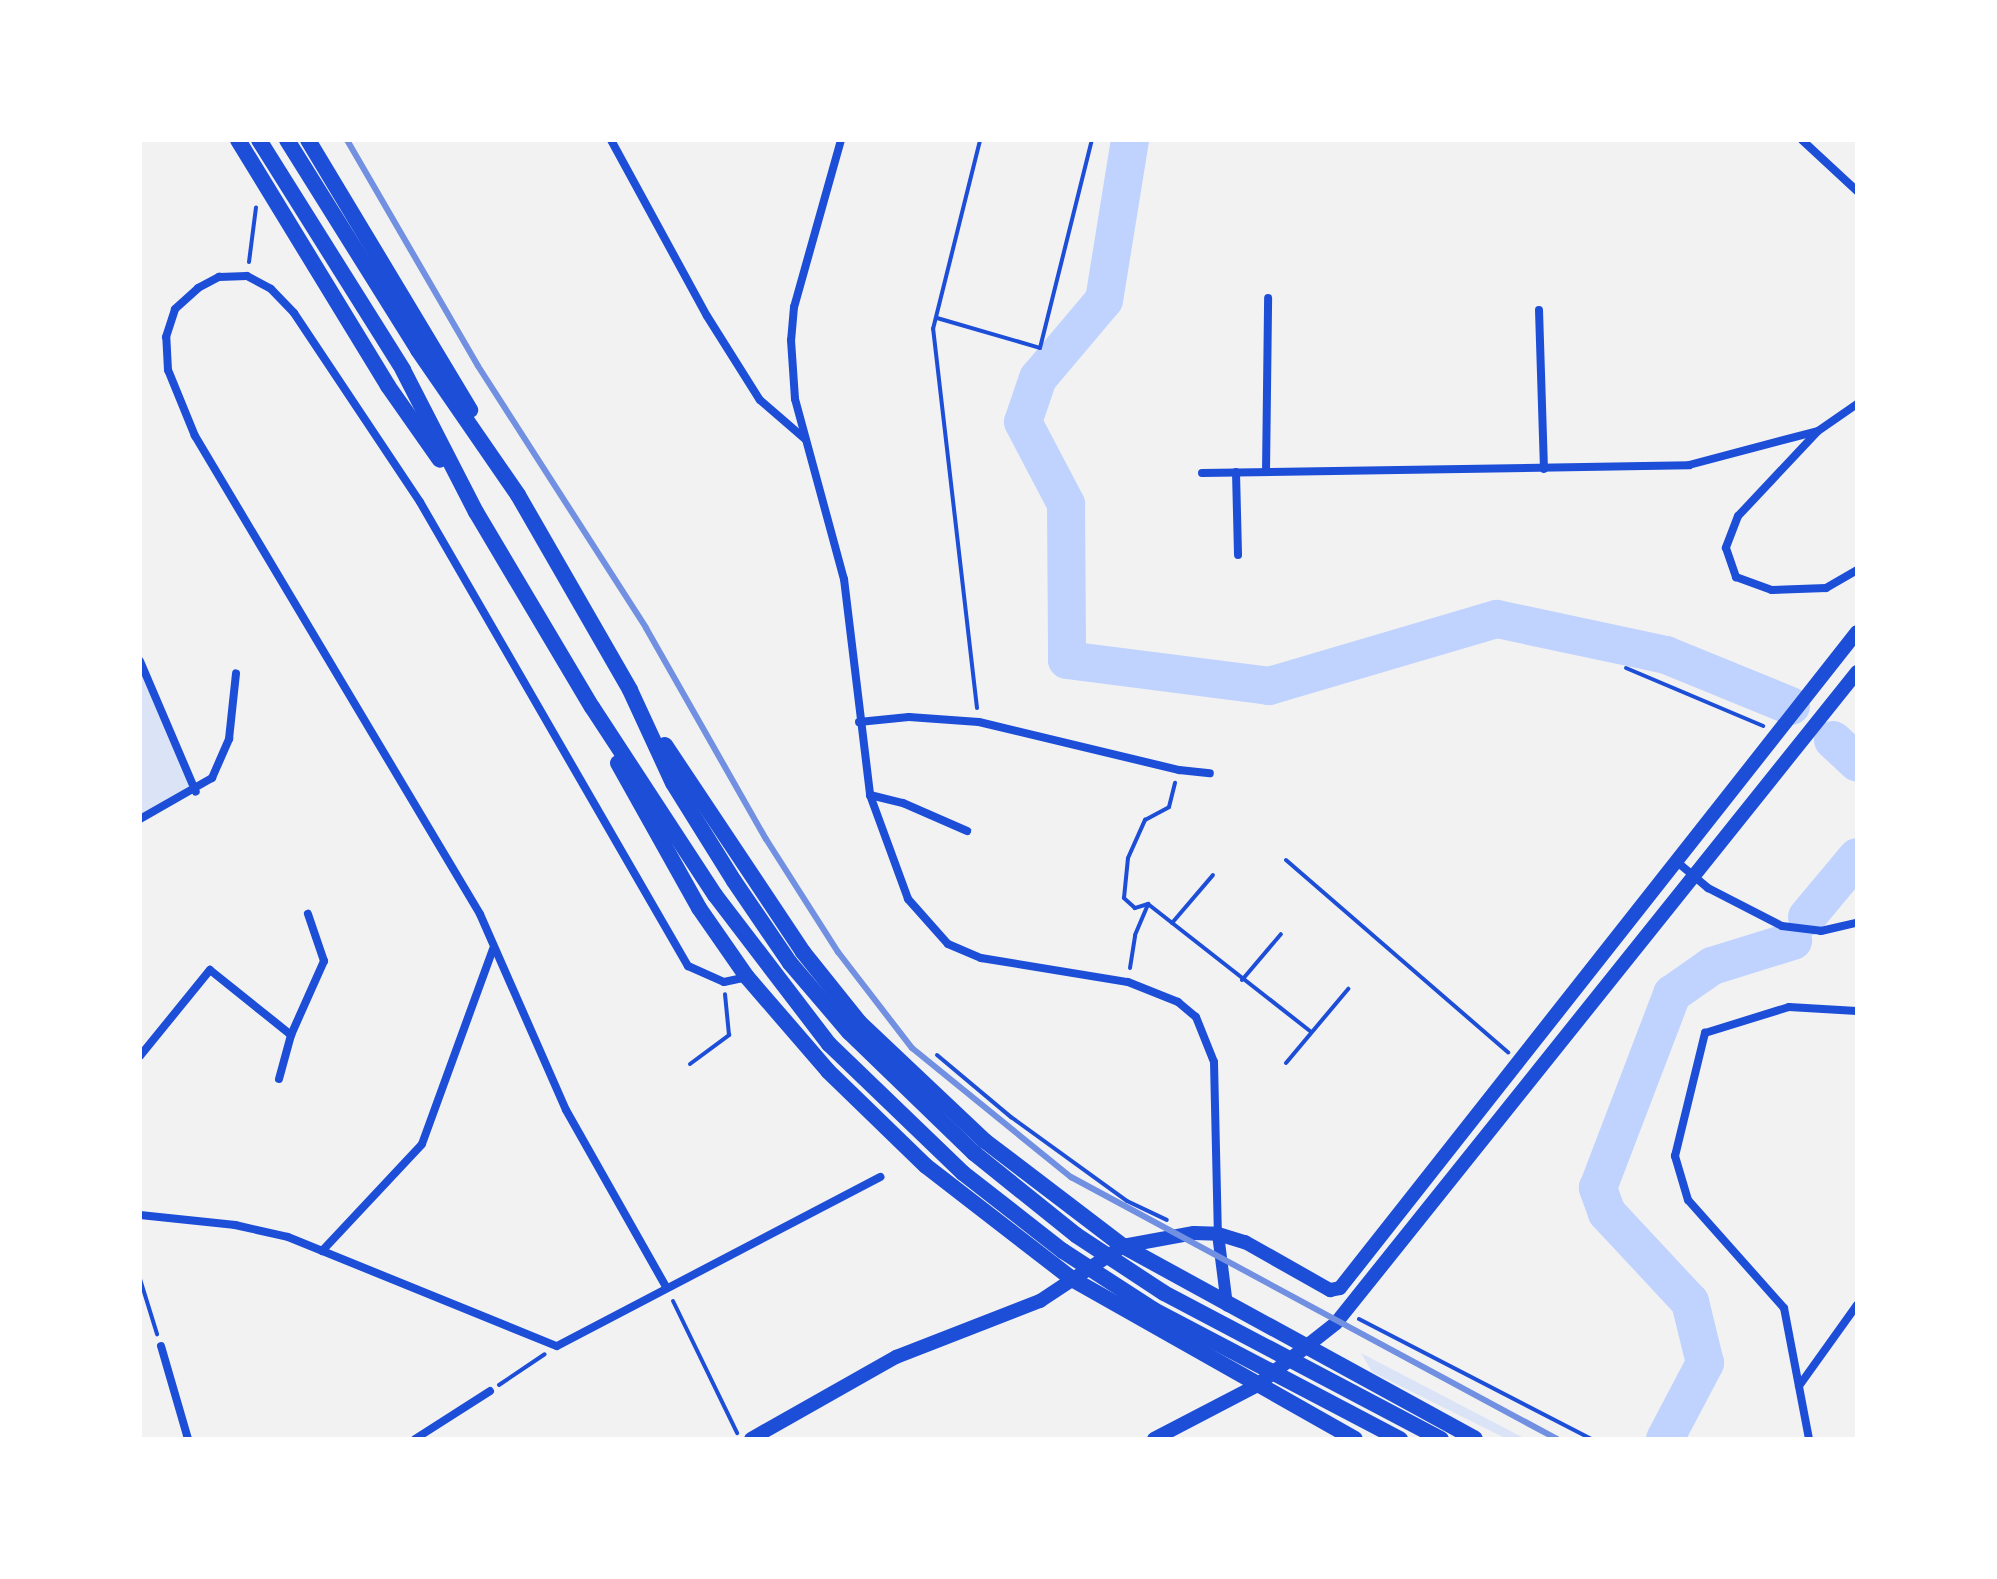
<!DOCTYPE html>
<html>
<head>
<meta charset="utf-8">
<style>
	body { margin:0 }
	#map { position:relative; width:1997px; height:1579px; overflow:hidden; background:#f2f2f2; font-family:"Space Grotesk",sans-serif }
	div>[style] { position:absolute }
	.green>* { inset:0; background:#dbe4f7 }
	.river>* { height:38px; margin:-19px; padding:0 19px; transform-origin:19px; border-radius:19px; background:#bfd3fe }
	.path>* { height:4px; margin:-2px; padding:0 2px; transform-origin:2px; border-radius:2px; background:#1d4ed8 }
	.minor>* { height:8px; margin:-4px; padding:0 4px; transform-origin:4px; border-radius:4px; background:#1d4ed8 }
	.tertiary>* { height:12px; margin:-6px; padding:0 6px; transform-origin:6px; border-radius:6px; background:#1d4ed8 }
	.secondary>* { height:14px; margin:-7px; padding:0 7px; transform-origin:7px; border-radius:7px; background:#1d4ed8 }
	.primary>* { height:16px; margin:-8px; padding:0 8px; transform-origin:8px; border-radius:8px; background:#1d4ed8 }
	.rail>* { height:6px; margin:-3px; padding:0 3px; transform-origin:3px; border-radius:3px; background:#7290e2 }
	span { translate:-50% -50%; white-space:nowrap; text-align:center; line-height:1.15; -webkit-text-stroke:6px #fff; paint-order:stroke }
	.frame { position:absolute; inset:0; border:142px solid #fff; pointer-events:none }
</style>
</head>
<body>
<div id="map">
	<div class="green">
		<i style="clip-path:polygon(140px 661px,196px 792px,140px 819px)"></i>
		<i style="clip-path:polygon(1361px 1353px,1499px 1425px,1526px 1439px,1507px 1439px,1372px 1372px)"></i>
	</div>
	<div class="river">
		<i style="left:1130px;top:140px;width:162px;rotate:99.2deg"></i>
		<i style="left:1104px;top:300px;width:102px;rotate:130.2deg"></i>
		<i style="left:1038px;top:378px;width:46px;rotate:108.8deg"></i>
		<i style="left:1023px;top:422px;width:93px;rotate:62.3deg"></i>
		<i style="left:1066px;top:504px;width:156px;rotate:89.6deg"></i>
		<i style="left:1067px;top:660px;width:204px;rotate:7.3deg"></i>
		<i style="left:1269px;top:686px;width:238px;rotate:-16.4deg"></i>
		<i style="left:1497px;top:619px;width:173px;rotate:12deg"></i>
		<i style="left:1666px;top:655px;width:135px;rotate:22.2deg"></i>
		<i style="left:1833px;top:740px;width:33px;rotate:43deg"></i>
		<i style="left:1807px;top:917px;width:78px;rotate:-50.2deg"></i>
		<i style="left:1665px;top:1439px;width:86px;rotate:-62.2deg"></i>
		<i style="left:1705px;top:1363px;width:63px;rotate:-103.8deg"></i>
		<i style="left:1690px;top:1302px;width:122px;rotate:-133deg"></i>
		<i style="left:1607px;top:1213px;width:27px;rotate:-110deg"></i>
		<i style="left:1598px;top:1188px;width:208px;rotate:-69.1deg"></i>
		<i style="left:1672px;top:994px;width:49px;rotate:-35deg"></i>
		<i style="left:1712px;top:966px;width:85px;rotate:-17.2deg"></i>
	</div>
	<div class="path">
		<i style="left:249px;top:262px;width:55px;rotate:-82.7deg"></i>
		<i style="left:937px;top:318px;width:107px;rotate:16.2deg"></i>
		<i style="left:1040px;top:348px;width:214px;rotate:-76deg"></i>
		<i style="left:1626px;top:668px;width:149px;rotate:22.9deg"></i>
		<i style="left:977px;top:708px;width:382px;rotate:-96.6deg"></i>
		<i style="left:933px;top:329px;width:195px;rotate:-76deg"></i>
		<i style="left:1286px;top:860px;width:294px;rotate:40.9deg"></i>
		<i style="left:1148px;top:904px;width:207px;rotate:38.1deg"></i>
		<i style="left:1148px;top:904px;width:14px;rotate:163deg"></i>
		<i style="left:1135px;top:908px;width:15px;rotate:-138deg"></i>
		<i style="left:1124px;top:898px;width:40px;rotate:-84.3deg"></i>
		<i style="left:1128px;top:858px;width:42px;rotate:-65.9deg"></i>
		<i style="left:1145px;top:820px;width:27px;rotate:-28deg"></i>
		<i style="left:1169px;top:807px;width:25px;rotate:-76deg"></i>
		<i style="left:1172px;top:923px;width:63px;rotate:-49.5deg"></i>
		<i style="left:1130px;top:968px;width:33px;rotate:-81deg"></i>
		<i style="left:1135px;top:935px;width:34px;rotate:-67deg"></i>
		<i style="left:1242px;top:980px;width:60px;rotate:-49.7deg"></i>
		<i style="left:937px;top:1055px;width:97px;rotate:40deg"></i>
		<i style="left:1011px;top:1117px;width:143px;rotate:35.9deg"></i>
		<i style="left:1127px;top:1201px;width:44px;rotate:25.4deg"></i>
		<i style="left:1286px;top:1063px;width:97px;rotate:-50deg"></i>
		<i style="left:690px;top:1064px;width:49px;rotate:-36.6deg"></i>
		<i style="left:729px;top:1035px;width:41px;rotate:-95.6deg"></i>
		<i style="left:140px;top:1279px;width:58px;rotate:72.8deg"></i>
		<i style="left:673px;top:1301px;width:147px;rotate:64.1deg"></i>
		<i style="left:1359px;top:1319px;width:261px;rotate:27.3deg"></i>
		<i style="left:499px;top:1385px;width:55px;rotate:-34deg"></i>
	</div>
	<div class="minor">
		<i style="left:611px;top:140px;width:200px;rotate:61.4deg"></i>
		<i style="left:707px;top:316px;width:99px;rotate:57.8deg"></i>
		<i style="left:760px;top:400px;width:60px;rotate:40.9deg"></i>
		<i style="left:841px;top:140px;width:173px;rotate:105.7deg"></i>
		<i style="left:794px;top:307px;width:33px;rotate:95deg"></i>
		<i style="left:791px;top:340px;width:59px;rotate:86.1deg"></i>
		<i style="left:795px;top:399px;width:187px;rotate:74.8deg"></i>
		<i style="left:844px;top:579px;width:218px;rotate:83.1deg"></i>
		<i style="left:870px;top:795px;width:111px;rotate:69.9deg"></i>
		<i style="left:908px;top:899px;width:60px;rotate:48.4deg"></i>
		<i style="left:948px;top:944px;width:36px;rotate:23deg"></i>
		<i style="left:981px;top:958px;width:149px;rotate:9.3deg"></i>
		<i style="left:1128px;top:982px;width:54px;rotate:21.8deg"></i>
		<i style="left:1178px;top:1002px;width:23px;rotate:40deg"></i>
		<i style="left:1196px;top:1017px;width:48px;rotate:68.2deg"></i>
		<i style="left:1214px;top:1062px;width:172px;rotate:88.7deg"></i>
		<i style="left:1802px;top:140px;width:75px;rotate:42.8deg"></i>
		<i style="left:1539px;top:310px;width:159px;rotate:88.2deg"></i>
		<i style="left:1817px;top:432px;width:115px;rotate:133.2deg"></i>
		<i style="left:1738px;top:516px;width:34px;rotate:111deg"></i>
		<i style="left:1726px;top:548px;width:31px;rotate:71deg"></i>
		<i style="left:1736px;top:577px;width:38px;rotate:20deg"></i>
		<i style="left:1772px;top:590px;width:54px;rotate:-2.1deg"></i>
		<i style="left:1826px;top:588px;width:36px;rotate:-30deg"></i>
		<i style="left:1236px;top:472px;width:83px;rotate:88.6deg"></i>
		<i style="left:1266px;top:472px;width:174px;rotate:-89.3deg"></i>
		<i style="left:1202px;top:473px;width:487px;rotate:-0.9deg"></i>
		<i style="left:1689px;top:465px;width:133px;rotate:-14.8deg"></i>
		<i style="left:1818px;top:431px;width:47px;rotate:-34.7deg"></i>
		<i style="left:140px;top:661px;width:142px;rotate:66.9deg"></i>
		<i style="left:859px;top:722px;width:50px;rotate:-5.7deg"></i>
		<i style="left:909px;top:717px;width:70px;rotate:4.1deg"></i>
		<i style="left:979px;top:722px;width:206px;rotate:13.5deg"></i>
		<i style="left:1179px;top:770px;width:31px;rotate:6deg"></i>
		<i style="left:870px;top:795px;width:34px;rotate:14deg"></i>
		<i style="left:903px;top:803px;width:70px;rotate:23.6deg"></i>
		<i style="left:140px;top:819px;width:83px;rotate:-29.7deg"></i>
		<i style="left:212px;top:778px;width:43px;rotate:-66.4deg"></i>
		<i style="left:229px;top:739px;width:66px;rotate:-83.9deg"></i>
		<i style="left:1676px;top:861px;width:42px;rotate:40.2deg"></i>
		<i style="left:1708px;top:888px;width:83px;rotate:27.2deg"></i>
		<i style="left:1782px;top:926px;width:39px;rotate:7deg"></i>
		<i style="left:1821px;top:931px;width:37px;rotate:-13deg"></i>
		<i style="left:140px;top:1056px;width:111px;rotate:-50.9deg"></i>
		<i style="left:210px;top:970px;width:104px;rotate:38.7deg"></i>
		<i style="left:279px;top:1079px;width:46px;rotate:-74.7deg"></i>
		<i style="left:291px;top:1035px;width:81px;rotate:-66deg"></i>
		<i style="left:324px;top:961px;width:50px;rotate:-108.8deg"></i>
		<i style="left:140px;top:1215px;width:96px;rotate:6deg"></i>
		<i style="left:235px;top:1225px;width:54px;rotate:12.8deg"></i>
		<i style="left:288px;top:1237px;width:290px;rotate:22.1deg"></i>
		<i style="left:557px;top:1346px;width:365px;rotate:-27.6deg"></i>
		<i style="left:322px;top:1251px;width:146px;rotate:-46.9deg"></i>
		<i style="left:422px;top:1144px;width:208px;rotate:-70deg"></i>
		<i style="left:665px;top:1285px;width:201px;rotate:-119.5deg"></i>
		<i style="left:566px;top:1110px;width:214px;rotate:-113.7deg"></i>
		<i style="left:480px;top:914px;width:557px;rotate:-120.8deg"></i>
		<i style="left:195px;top:436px;width:71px;rotate:-112.2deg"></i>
		<i style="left:168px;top:370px;width:33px;rotate:-93deg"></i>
		<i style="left:166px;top:337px;width:29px;rotate:-72deg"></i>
		<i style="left:175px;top:309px;width:31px;rotate:-42deg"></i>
		<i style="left:198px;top:288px;width:24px;rotate:-28deg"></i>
		<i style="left:219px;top:277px;width:28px;rotate:-2deg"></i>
		<i style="left:247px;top:276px;width:27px;rotate:28deg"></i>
		<i style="left:271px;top:289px;width:33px;rotate:46deg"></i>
		<i style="left:294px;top:313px;width:227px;rotate:56.3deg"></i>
		<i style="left:420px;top:502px;width:536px;rotate:59.99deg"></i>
		<i style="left:688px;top:966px;width:39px;rotate:24deg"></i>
		<i style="left:724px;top:982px;width:24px;rotate:-12deg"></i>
		<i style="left:161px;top:1346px;width:97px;rotate:73.8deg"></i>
		<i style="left:1799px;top:1386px;width:100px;rotate:-54.4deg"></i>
		<i style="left:415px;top:1439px;width:89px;rotate:-32.6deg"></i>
		<i style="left:1809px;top:1439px;width:133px;rotate:-100.8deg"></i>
		<i style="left:1784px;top:1308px;width:144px;rotate:-131.6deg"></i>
		<i style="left:1688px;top:1200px;width:46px;rotate:-106.5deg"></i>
		<i style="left:1675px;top:1156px;width:127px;rotate:-76.3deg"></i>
		<i style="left:1705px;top:1033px;width:88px;rotate:-17.2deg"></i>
		<i style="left:1789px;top:1007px;width:68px;rotate:3.4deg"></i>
	</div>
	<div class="tertiary">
		<i style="left:1218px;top:1234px;width:72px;rotate:82.8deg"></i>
	</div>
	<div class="secondary">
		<i style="left:751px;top:1439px;width:167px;rotate:-29.5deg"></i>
		<i style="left:896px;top:1357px;width:155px;rotate:-21.3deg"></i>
		<i style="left:1040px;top:1301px;width:100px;rotate:-33.5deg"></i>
		<i style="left:1123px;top:1246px;width:72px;rotate:-10.4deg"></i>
		<i style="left:1194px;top:1233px;width:24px;rotate:2deg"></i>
		<i style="left:1218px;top:1234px;width:28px;rotate:17deg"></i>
		<i style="left:1245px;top:1242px;width:98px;rotate:29.5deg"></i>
		<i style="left:1330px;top:1290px;width:10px;rotate:-11deg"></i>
		<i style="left:1340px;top:1288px;width:835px;rotate:-51.76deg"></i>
		<i style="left:1154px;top:1439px;width:115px;rotate:-27.5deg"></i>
		<i style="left:1256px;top:1386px;width:102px;rotate:-38.2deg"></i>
		<i style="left:1336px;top:1323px;width:834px;rotate:-51.33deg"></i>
	</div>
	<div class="primary">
		<i style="left:238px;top:140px;width:288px;rotate:58.6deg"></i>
		<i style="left:388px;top:386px;width:90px;rotate:54.9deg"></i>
		<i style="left:259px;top:140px;width:271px;rotate:57.9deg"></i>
		<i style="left:403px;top:370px;width:160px;rotate:62.8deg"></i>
		<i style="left:476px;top:512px;width:227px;rotate:59.3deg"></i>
		<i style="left:592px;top:707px;width:225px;rotate:56.8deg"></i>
		<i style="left:715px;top:895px;width:188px;rotate:52.6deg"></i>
		<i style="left:829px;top:1044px;width:186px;rotate:43.9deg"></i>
		<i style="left:963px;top:1173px;width:127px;rotate:38deg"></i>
		<i style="left:1063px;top:1251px;width:108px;rotate:33deg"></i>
		<i style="left:1154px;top:1310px;width:278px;rotate:27.7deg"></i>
		<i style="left:287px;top:140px;width:248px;rotate:58deg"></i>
		<i style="left:418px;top:350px;width:176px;rotate:55.4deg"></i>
		<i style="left:518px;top:495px;width:225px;rotate:60.1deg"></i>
		<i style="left:630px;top:690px;width:102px;rotate:65.2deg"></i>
		<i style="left:673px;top:783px;width:115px;rotate:58.1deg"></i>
		<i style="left:734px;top:881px;width:99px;rotate:55.7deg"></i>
		<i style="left:790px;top:963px;width:91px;rotate:49.5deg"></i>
		<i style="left:849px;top:1032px;width:174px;rotate:44.1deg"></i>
		<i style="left:974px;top:1153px;width:131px;rotate:38.8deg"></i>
		<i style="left:1076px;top:1235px;width:105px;rotate:33.4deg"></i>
		<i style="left:1164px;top:1293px;width:313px;rotate:27.8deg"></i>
		<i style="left:308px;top:140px;width:315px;rotate:59deg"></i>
		<i style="left:665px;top:745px;width:249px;rotate:56.3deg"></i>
		<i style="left:803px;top:952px;width:90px;rotate:51.3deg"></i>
		<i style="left:859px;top:1022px;width:173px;rotate:43.4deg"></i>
		<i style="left:985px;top:1141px;width:173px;rotate:37.3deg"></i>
		<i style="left:1123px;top:1246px;width:401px;rotate:28.7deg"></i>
		<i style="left:618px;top:763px;width:166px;rotate:60.8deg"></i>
		<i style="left:699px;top:908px;width:84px;rotate:55.2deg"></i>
		<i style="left:747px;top:977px;width:124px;rotate:49.2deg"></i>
		<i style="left:828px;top:1071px;width:136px;rotate:44.1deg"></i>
		<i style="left:926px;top:1166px;width:185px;rotate:37.7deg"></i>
		<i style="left:1072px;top:1279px;width:325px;rotate:29.5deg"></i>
	</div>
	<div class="rail">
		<i style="left:347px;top:140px;width:261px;rotate:59.9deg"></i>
		<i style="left:478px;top:366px;width:311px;rotate:57.3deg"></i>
		<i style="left:646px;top:628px;width:243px;rotate:60.4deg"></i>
		<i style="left:766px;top:839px;width:134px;rotate:57.5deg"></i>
		<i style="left:838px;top:952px;width:121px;rotate:52.4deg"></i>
		<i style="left:912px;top:1048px;width:205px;rotate:39.1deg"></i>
		<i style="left:1071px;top:1177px;width:552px;rotate:28.33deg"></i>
	</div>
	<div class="frame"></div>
</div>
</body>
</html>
